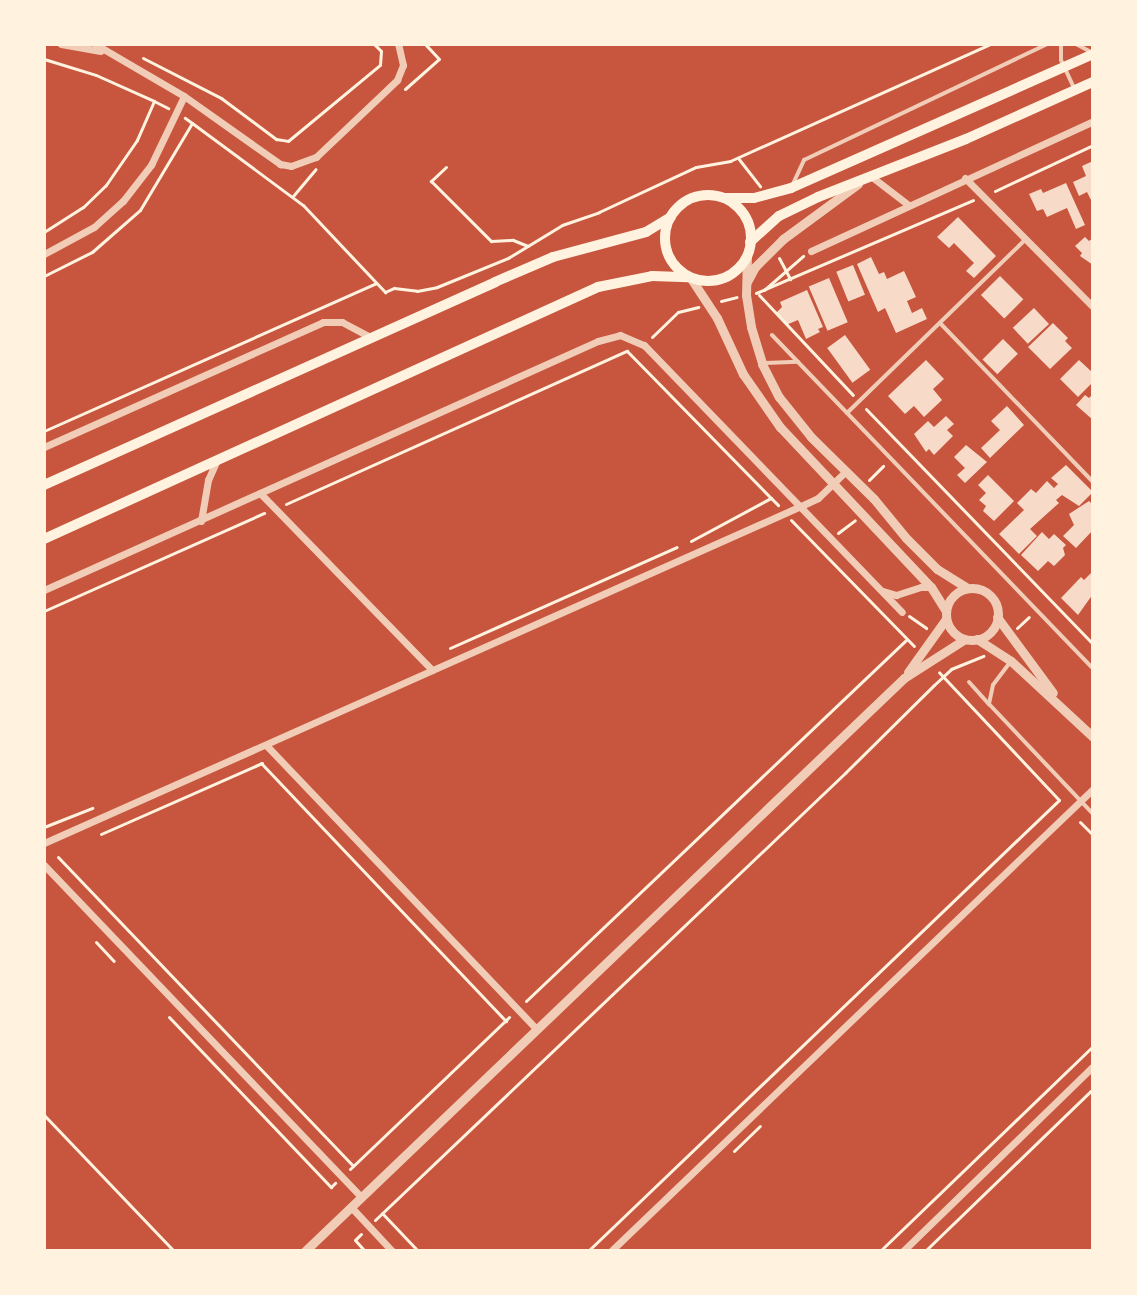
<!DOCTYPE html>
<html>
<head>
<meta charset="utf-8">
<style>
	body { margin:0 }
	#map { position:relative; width:1137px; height:1295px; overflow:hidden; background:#c8553d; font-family:"Archivo Narrow",sans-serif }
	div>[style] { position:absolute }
	.building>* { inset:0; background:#f7dbc8; transform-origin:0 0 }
	.path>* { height:3px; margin:-1.5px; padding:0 1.5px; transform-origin:1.5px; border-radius:1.5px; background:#fff3e0 }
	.service>* { height:4px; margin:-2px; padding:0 2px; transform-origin:2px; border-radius:2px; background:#f1ccb7 }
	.minor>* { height:7px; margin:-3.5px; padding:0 3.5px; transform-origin:3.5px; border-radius:3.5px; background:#f1ccb7 }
	.tertiary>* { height:9px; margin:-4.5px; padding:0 4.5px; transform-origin:4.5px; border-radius:4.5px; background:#f1ccb7 }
	.tertiary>.ring { margin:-4.5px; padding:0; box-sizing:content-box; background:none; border:9px solid #f1ccb7; border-radius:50% }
	.secondary>* { height:10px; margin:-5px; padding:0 5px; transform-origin:5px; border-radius:5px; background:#fff3e0 }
	.secondary>.ring { margin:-5px; padding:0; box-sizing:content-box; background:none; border:10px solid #fff3e0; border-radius:50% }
	span { translate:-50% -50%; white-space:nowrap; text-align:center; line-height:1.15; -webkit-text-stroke:6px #fff3e0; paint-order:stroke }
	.frame { position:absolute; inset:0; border:46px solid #fff3e0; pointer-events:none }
</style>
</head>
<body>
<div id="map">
	<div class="building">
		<i style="clip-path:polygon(1093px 161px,1093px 204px,1087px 192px,1079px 196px,1073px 182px,1086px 176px,1082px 166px)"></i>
		<i style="clip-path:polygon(1066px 183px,1085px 225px,1076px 229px,1067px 208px,1047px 217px,1043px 209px,1037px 211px,1029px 194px,1041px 189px,1043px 193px)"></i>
		<i style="clip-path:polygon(958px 217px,996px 256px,974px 278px,966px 271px,974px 263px,954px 243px,949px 248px,937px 237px)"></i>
		<i style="clip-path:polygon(1085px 237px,1089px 241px,1093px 238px,1093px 265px,1080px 256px,1082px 253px,1075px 246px)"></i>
		<i style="clip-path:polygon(871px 257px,879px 274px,884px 272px,887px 279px,904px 271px,916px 297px,907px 301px,912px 313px,922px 308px,927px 319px,896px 333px,885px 308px,878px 312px,857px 264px)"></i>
		<i style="left:853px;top:265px;width:32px;height:18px;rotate:68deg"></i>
		<i style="left:1000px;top:276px;width:33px;height:27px;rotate:45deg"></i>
		<i style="left:829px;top:278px;width:48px;height:22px;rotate:67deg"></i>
		<i style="clip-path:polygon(807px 290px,823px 327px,818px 329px,820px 332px,806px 339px,798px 320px,786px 325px,776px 313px,782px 307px,780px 302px)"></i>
		<i style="left:1034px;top:308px;width:22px;height:29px;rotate:47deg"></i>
		<i style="clip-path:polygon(1053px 323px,1068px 338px,1065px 341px,1072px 348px,1050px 369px,1028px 347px)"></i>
		<i style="left:845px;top:335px;width:43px;height:22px;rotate:54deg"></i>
		<i style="left:1003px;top:339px;width:21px;height:29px;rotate:45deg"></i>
		<i style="clip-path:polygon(926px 360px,944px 379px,933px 389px,942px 400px,924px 417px,914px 406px,905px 414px,888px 396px)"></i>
		<i style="clip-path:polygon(1079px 360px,1093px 373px,1093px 382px,1078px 397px,1060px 379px)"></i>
		<i style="clip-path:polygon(1093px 394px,1093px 420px,1076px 405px,1085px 395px,1089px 398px)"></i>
		<i style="clip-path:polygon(1007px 406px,1024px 425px,990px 458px,981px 448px,1000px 430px,991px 421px)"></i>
		<i style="clip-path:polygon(946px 416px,954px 424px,947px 430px,953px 436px,934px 455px,929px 449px,926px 452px,914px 434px,928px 421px,934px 427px)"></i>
		<i style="clip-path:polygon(966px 445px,987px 462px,965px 483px,957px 475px,965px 468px,954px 457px)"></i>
		<i style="clip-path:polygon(1066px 465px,1093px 492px,1079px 506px,1062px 495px,1056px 500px,1059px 503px,1030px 529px,1037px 536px,1019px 554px,999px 534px,1024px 510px,1017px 503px,1031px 489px,1036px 493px,1047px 481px,1054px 488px,1058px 484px,1051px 478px)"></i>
		<i style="clip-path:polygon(988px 475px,1014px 501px,994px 521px,983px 511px,986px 506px,979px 500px,986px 493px,978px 485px)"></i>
		<i style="clip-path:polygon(1089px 501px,1093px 505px,1093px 530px,1076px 548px,1063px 536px,1074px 525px,1069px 514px)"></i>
		<i style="clip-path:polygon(1042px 532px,1049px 539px,1054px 534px,1066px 545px,1063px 548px,1065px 555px,1054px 566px,1048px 561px,1038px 571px,1021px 555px)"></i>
		<i style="clip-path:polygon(1093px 571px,1093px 594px,1078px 615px,1061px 598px,1081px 577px,1084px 580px)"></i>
	</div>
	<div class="path">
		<i style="left:143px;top:58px;width:88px;rotate:27.1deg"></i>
		<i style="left:221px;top:98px;width:69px;rotate:36.7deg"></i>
		<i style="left:276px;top:139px;width:12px;rotate:9deg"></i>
		<i style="left:288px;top:141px;width:119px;rotate:-39.6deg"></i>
		<i style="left:380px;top:65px;width:14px;rotate:-86deg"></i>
		<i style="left:381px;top:51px;width:10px;rotate:-135deg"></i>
		<i style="left:44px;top:59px;width:54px;rotate:17.1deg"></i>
		<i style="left:96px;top:75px;width:64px;rotate:24.1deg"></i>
		<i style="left:154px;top:101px;width:43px;rotate:113.6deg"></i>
		<i style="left:137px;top:140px;width:55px;rotate:124.6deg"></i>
		<i style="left:106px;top:185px;width:32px;rotate:136deg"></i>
		<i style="left:83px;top:207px;width:46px;rotate:147.3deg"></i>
		<i style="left:405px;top:89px;width:45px;rotate:-41.4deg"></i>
		<i style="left:439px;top:59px;width:21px;rotate:-133deg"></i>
		<i style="left:154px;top:101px;width:16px;rotate:27deg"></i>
		<i style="left:192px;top:123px;width:138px;rotate:36.5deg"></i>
		<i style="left:303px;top:205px;width:120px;rotate:46.7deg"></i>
		<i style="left:385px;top:292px;width:10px;rotate:-24deg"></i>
		<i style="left:394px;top:288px;width:23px;rotate:7deg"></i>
		<i style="left:417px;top:291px;width:20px;rotate:-11deg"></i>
		<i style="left:437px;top:287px;width:77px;rotate:-22.2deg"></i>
		<i style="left:508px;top:258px;width:63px;rotate:-31.4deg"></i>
		<i style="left:562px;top:225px;width:39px;rotate:-19deg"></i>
		<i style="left:599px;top:212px;width:107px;rotate:-24.9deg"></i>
		<i style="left:696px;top:167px;width:35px;rotate:-10deg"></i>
		<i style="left:730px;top:161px;width:285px;rotate:-24.2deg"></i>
		<i style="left:738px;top:158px;width:36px;rotate:52deg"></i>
		<i style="left:446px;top:167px;width:21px;rotate:137deg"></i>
		<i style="left:431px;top:181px;width:85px;rotate:45deg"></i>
		<i style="left:491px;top:241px;width:22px;rotate:-3deg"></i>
		<i style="left:513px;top:240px;width:16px;rotate:22deg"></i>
		<i style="left:995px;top:191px;width:108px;rotate:-25.1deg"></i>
		<i style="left:293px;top:196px;width:35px;rotate:-50deg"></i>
		<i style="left:779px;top:258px;width:24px;rotate:62deg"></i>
		<i style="left:44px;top:276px;width:54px;rotate:-26.6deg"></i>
		<i style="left:92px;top:252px;width:64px;rotate:-41.2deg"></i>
		<i style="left:140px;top:210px;width:101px;rotate:-59.1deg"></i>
		<i style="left:192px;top:123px;width:9px;rotate:-144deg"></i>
		<i style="left:764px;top:290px;width:52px;rotate:-41.1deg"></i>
		<i style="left:756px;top:293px;width:236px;rotate:-23.2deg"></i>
		<i style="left:759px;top:295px;width:137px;rotate:46.8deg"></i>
		<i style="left:721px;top:301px;width:16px;rotate:-14deg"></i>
		<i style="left:652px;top:337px;width:36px;rotate:-44deg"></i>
		<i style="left:678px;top:312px;width:21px;rotate:-14deg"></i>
		<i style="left:866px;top:409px;width:327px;rotate:46deg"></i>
		<i style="left:44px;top:431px;width:363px;rotate:-24deg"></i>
		<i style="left:869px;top:480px;width:20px;rotate:-45deg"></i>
		<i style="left:286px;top:504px;width:374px;rotate:-24.2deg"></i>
		<i style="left:627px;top:351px;width:206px;rotate:45.6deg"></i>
		<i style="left:791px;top:520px;width:176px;rotate:45.7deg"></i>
		<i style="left:838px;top:533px;width:21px;rotate:-37deg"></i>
		<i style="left:691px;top:541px;width:91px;rotate:-28.3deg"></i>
		<i style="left:771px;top:498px;width:10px;rotate:45deg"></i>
		<i style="left:44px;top:611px;width:241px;rotate:-24deg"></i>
		<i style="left:909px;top:616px;width:21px;rotate:35deg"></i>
		<i style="left:1017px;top:628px;width:16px;rotate:-43deg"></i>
		<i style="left:450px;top:648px;width:248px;rotate:-24deg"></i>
		<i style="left:261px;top:763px;width:356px;rotate:46.5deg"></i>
		<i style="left:1080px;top:822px;width:18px;rotate:45deg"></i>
		<i style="left:44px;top:827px;width:52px;rotate:-21.6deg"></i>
		<i style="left:101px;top:834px;width:176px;rotate:-23.8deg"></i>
		<i style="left:58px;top:857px;width:427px;rotate:46.3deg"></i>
		<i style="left:96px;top:942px;width:26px;rotate:47deg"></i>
		<i style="left:526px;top:1001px;width:524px;rotate:-43.53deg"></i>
		<i style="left:169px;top:1017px;width:235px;rotate:46.4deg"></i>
		<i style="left:331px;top:1187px;width:6px;rotate:-45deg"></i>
		<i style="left:44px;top:1115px;width:188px;rotate:46.3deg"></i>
		<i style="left:734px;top:1151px;width:36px;rotate:-44deg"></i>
		<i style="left:350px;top:1169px;width:220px;rotate:-43.7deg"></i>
		<i style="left:382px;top:1213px;width:52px;rotate:46.5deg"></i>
		<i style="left:375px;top:1220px;width:649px;rotate:-43.56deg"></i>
		<i style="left:845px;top:773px;width:125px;rotate:-44.7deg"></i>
		<i style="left:934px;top:685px;width:23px;rotate:-43deg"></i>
		<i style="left:951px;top:669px;width:35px;rotate:-22deg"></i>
		<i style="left:361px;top:1234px;width:8px;rotate:135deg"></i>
		<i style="left:355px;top:1240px;width:15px;rotate:48deg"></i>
		<i style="left:588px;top:1251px;width:652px;rotate:-43.76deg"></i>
		<i style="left:1059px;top:800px;width:175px;rotate:-133.2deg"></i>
		<i style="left:880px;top:1251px;width:296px;rotate:-43.9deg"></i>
		<i style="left:925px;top:1251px;width:233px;rotate:-44deg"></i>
	</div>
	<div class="service">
		<i style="left:1061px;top:44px;width:16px;rotate:90deg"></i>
		<i style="left:1061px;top:60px;width:31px;rotate:65deg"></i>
		<i style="left:1076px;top:44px;width:17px;rotate:28deg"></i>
		<i style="left:792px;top:186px;width:29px;rotate:-65deg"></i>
		<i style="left:804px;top:160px;width:269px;rotate:-25.5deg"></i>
		<i style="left:940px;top:323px;width:221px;rotate:46.1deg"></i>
		<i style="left:772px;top:335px;width:463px;rotate:46.1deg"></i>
		<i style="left:765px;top:363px;width:33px;rotate:-2deg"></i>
		<i style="left:847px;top:413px;width:250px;rotate:-44.2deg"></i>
		<i style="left:1011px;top:661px;width:30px;rotate:127deg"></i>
		<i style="left:993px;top:685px;width:19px;rotate:102deg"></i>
		<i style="left:989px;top:704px;width:151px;rotate:46.6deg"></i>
		<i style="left:969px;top:682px;width:30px;rotate:48deg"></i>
	</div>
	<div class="minor">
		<i style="left:61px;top:44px;width:40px;rotate:10deg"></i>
		<i style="left:95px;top:44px;width:103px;rotate:30.3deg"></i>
		<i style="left:184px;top:96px;width:118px;rotate:35.3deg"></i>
		<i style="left:280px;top:164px;width:11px;rotate:10deg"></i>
		<i style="left:291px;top:166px;width:27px;rotate:-20deg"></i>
		<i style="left:316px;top:157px;width:112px;rotate:-43.5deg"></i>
		<i style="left:397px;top:80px;width:16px;rotate:-68deg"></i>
		<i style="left:403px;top:65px;width:22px;rotate:-103deg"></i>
		<i style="left:872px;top:177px;width:44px;rotate:37.6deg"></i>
		<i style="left:965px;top:178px;width:182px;rotate:45.2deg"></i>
		<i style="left:811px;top:251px;width:311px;rotate:-24.7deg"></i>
		<i style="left:44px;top:254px;width:57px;rotate:-28.4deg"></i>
		<i style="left:94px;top:227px;width:39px;rotate:-42deg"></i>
		<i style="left:123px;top:201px;width:46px;rotate:-52.1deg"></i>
		<i style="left:151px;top:165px;width:76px;rotate:-64.4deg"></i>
		<i style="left:44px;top:447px;width:306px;rotate:-24.1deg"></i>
		<i style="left:323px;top:322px;width:19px"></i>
		<i style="left:342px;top:322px;width:30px;rotate:28deg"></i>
		<i style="left:260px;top:493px;width:247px;rotate:45.8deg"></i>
		<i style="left:201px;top:521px;width:42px;rotate:-80.3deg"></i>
		<i style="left:208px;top:480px;width:20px;rotate:-66deg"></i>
		<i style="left:44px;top:590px;width:607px;rotate:-24.2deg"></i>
		<i style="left:598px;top:341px;width:23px;rotate:-15deg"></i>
		<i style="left:620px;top:335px;width:26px;rotate:23deg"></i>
		<i style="left:644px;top:345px;width:371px;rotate:46deg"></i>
		<i style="left:883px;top:591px;width:14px;rotate:17deg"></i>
		<i style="left:896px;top:595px;width:26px;rotate:-18deg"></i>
		<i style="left:921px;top:587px;width:10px"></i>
		<i style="left:266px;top:745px;width:392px;rotate:46.4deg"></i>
		<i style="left:44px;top:843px;width:829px;rotate:-24deg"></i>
		<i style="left:801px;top:506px;width:19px;rotate:-25deg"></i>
		<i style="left:818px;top:498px;width:39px;rotate:-44deg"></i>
		<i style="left:44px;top:865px;width:459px;rotate:46.3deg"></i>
		<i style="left:351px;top:1207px;width:60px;rotate:47deg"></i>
		<i style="left:611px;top:1251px;width:668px;rotate:-43.79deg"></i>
		<i style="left:903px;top:1251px;width:265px;rotate:-44.2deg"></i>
	</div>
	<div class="tertiary">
		<i style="left:747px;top:255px;width:40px;rotate:91.4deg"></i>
		<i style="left:746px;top:295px;width:32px;rotate:81deg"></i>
		<i style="left:751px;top:327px;width:39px;rotate:73deg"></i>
		<i style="left:762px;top:364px;width:37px;rotate:63deg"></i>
		<i style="left:779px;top:397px;width:51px;rotate:51.3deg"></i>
		<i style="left:811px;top:437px;width:88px;rotate:44.5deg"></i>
		<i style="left:874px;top:499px;width:50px;rotate:50.6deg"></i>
		<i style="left:906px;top:538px;width:44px;rotate:45deg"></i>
		<i style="left:937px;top:569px;width:36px;rotate:32deg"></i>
		<i style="left:690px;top:277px;width:49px;rotate:56.6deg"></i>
		<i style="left:717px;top:318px;width:62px;rotate:65.1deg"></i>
		<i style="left:743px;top:374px;width:65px;rotate:55.1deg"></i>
		<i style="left:780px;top:427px;width:220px;rotate:46.7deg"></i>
		<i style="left:931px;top:587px;width:28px;rotate:58deg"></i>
		<i style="left:747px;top:282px;width:17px;rotate:-62deg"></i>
		<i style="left:755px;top:267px;width:40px;rotate:-45deg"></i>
		<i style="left:783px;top:239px;width:93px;rotate:-36.3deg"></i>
		<i class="ring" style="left:946px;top:588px;width:43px;height:43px"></i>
		<i style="left:997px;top:617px;width:94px;rotate:53.6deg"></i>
		<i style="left:977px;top:639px;width:40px;rotate:32.9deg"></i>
		<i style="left:1011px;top:661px;width:112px;rotate:42.8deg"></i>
		<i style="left:908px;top:672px;width:65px;rotate:-54.4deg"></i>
		<i style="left:305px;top:1251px;width:829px;rotate:-43.73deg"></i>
		<i style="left:904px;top:678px;width:72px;rotate:-32.6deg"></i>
	</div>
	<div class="secondary">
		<i class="ring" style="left:665px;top:195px;width:76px;height:76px"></i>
		<i style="left:724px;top:198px;width:30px"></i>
		<i style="left:754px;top:198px;width:38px;rotate:-15deg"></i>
		<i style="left:791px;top:188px;width:330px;rotate:-23.9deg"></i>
		<i style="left:750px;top:242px;width:39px;rotate:-42deg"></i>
		<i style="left:779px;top:216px;width:43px;rotate:-26deg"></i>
		<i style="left:818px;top:197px;width:159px;rotate:-21.4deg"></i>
		<i style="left:966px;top:139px;width:139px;rotate:-24.2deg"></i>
		<i style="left:44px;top:485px;width:495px;rotate:-24.2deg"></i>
		<i style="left:495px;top:282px;width:63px;rotate:-23.3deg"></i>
		<i style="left:553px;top:257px;width:96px;rotate:-15deg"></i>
		<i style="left:646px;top:232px;width:29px;rotate:-31deg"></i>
		<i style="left:44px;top:539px;width:609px;rotate:-24.46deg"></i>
		<i style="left:598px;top:287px;width:55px;rotate:-11.5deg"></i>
		<i style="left:652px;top:276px;width:36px;rotate:2deg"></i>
	</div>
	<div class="frame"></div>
</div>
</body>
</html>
